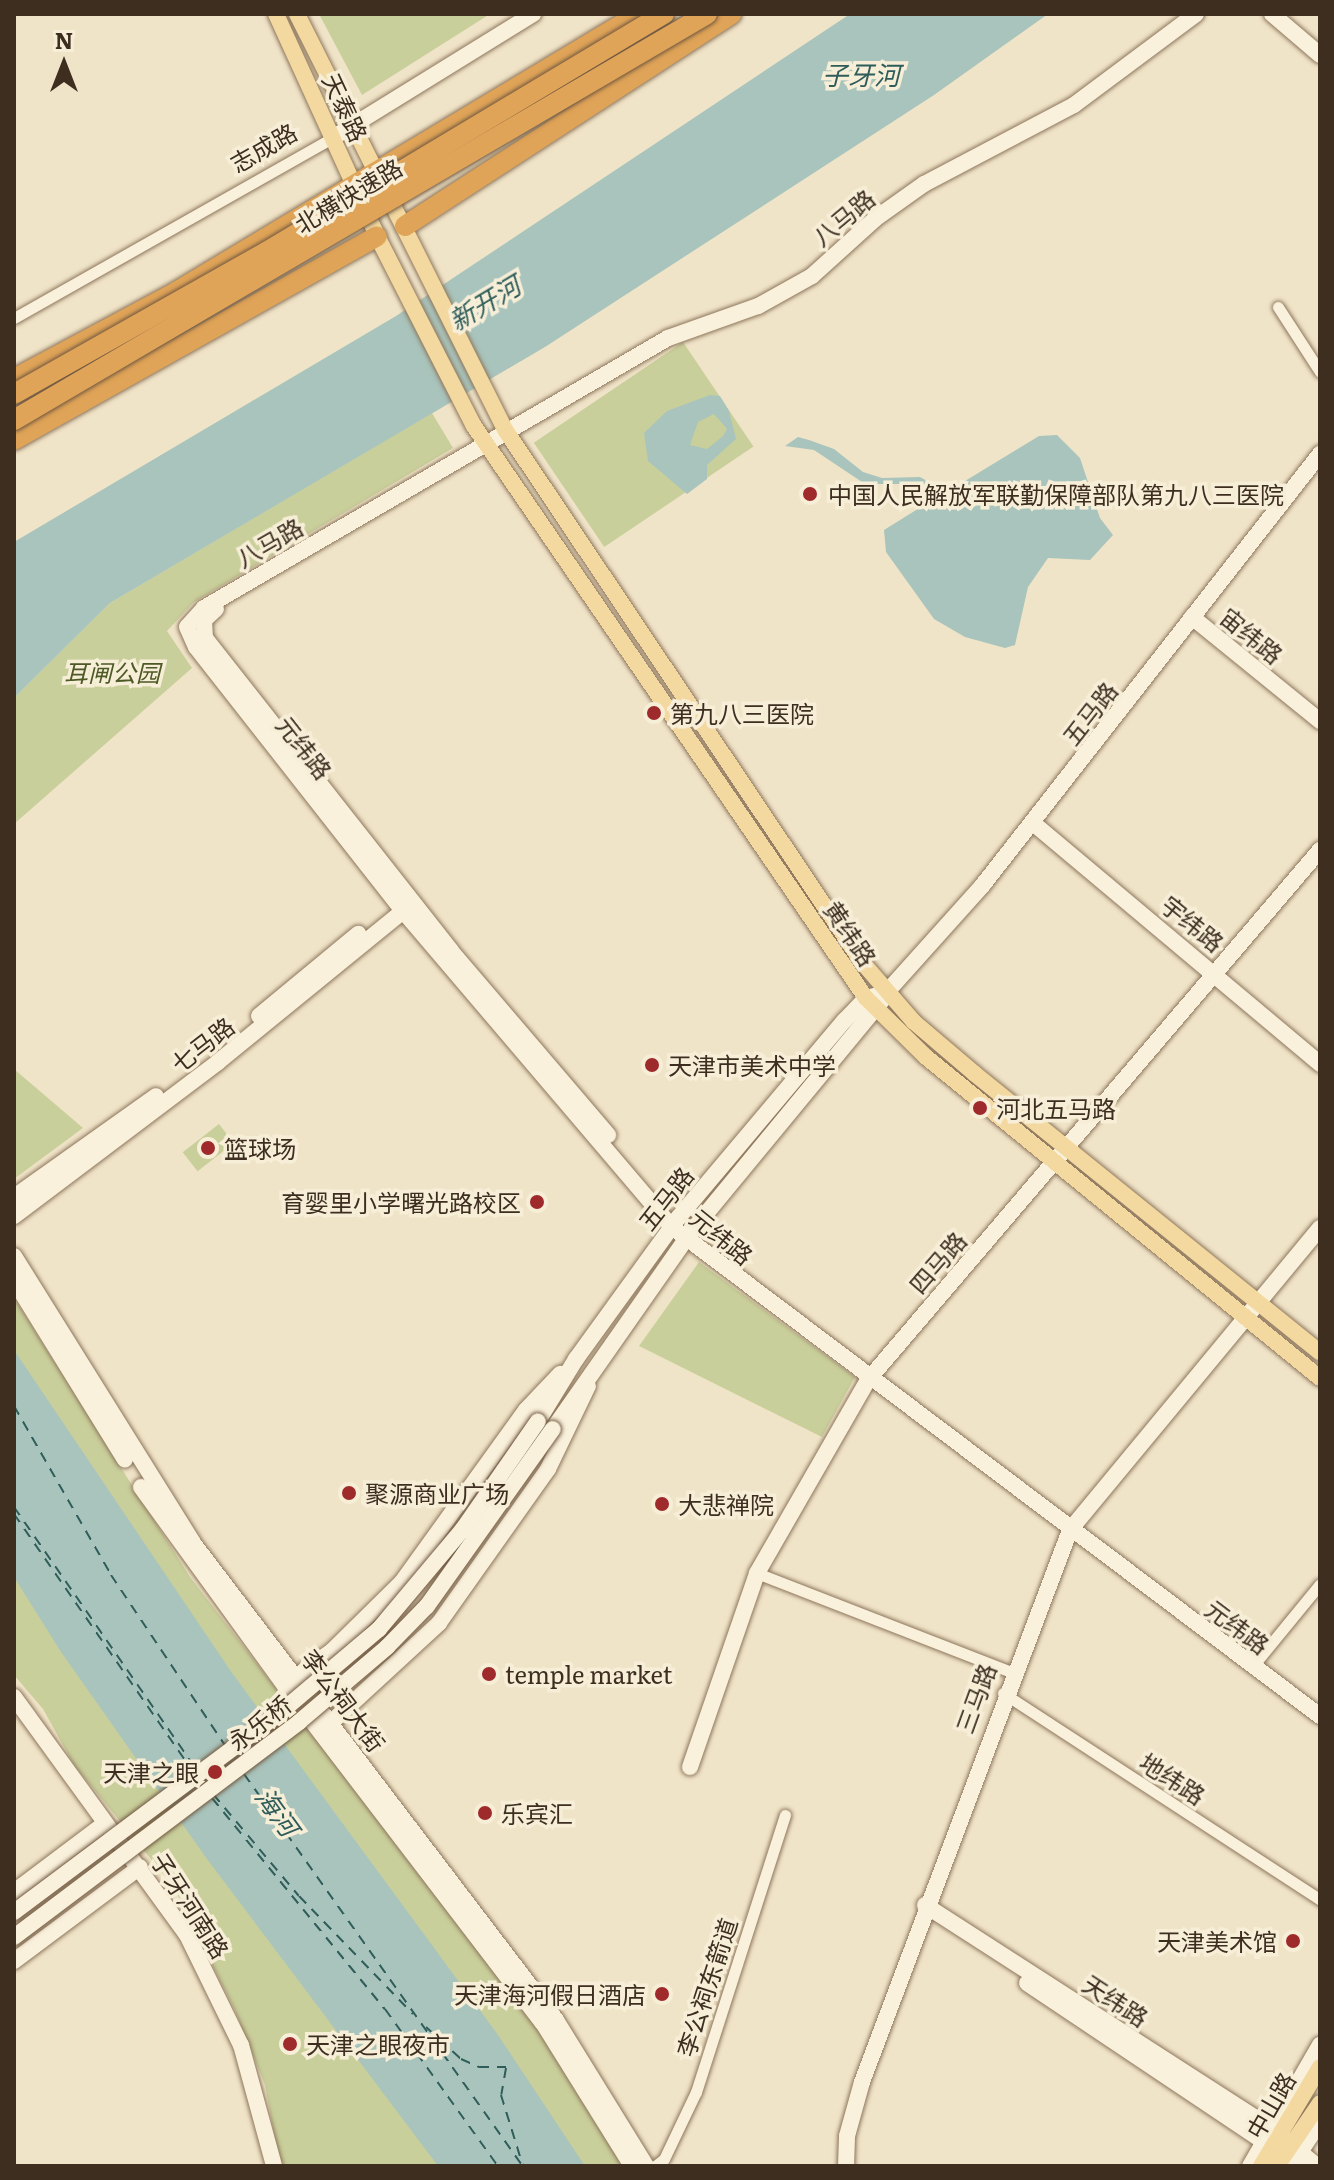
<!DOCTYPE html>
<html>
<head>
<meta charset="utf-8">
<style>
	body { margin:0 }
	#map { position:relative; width:1334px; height:2180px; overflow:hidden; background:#f0e4c8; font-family:Literata,"Noto Sans SC",serif }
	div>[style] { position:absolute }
	.green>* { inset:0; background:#c9cf9b; transform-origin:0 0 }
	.water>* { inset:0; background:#a9c4bc }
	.ferry>* { height:2px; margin-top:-1px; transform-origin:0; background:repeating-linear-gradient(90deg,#2f5d5a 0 10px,transparent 0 18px) }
	.roads { filter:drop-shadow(0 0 2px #8d765c) drop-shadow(0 0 2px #8d765c) }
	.street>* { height:11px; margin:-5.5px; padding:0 5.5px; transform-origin:5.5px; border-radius:5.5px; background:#faf1dc }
	.secondary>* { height:16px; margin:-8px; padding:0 8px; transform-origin:8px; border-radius:8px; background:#faf1dc }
	.primary>* { height:16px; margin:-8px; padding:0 8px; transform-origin:8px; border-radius:8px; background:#f3d9a0 }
	.highway>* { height:20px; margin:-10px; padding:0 10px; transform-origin:10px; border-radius:10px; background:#e0a458 }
	.bridges { filter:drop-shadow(0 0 2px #6f573f) drop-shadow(0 0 2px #6f573f) }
	.secondary-bridge>* { height:16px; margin:-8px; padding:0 8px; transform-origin:8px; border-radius:8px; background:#faf1dc }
	.highway-bridge>* { height:20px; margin:-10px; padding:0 10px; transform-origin:10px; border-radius:10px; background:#e0a458 }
	.dots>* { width:22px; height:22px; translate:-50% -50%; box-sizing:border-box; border:4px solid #f7eed8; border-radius:50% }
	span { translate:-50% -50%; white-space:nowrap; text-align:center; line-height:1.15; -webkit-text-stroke:7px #f7eed8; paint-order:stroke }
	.street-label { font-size:24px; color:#3d2e20 }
	.poi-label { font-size:24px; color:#3d2e20 }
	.left { translate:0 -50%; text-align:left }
	.right { translate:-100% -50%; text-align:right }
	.park-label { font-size:24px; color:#4d5a26; font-style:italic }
	.water-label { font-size:26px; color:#2f5d5a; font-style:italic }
	.frame { position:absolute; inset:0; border:16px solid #3d2e20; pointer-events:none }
	.north { position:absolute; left:24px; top:24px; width:80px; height:80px; -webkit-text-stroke:6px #f7eed8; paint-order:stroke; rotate:0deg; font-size:22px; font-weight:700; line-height:32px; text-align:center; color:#3d2e20 }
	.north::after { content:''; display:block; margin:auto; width:28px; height:36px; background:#3d2e20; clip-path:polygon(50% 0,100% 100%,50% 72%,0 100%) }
</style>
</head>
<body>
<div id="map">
	<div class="green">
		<i style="clip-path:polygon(319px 14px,490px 14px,362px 95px)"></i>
		<i style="left:683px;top:342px;width:126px;height:180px;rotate:56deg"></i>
		<i style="clip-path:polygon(432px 413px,453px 448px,194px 602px,167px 631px,192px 668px,14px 824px,14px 698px,110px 603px)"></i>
		<i style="clip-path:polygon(14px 1069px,83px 1128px,14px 1179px)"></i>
		<i style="left:219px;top:1124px;width:24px;height:46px;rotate:52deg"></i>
		<i style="clip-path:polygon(699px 1262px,855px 1377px,822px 1437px,639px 1346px)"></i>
		<i style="clip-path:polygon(14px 1298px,190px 1577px,548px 2041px,622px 2166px,280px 2166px,265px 2085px,235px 2010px,173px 1886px,74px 1765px,43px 1709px,14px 1675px)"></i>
	</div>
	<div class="water">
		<i style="clip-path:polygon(850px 14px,1048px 14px,934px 95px,545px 347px,110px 603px,14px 698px,14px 542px,396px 316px)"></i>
		<i style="clip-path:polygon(evenodd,710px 395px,720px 396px,729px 411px,736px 439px,707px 465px,707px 479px,687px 494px,648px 461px,644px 433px,667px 411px,710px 395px,714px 414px,727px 429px,723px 436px,707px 449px,690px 445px,698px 422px,714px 414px)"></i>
		<i style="clip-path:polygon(1057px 435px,1080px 458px,1100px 518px,1113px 535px,1090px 560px,1048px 558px,1028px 587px,1015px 645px,1005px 648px,965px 637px,934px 619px,886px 552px,884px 530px,929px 502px,932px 493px,925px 484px,865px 484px,814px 450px,785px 446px,798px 437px,809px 440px,834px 449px,863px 472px,882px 478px,920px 477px,947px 492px,1039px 436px)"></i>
		<i style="clip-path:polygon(14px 1350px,230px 1670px,498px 2035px,585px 2166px,438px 2166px,207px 1859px,61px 1652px,14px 1577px)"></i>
	</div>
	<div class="ferry">
		<i style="left:14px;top:1406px;width:195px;rotate:60.1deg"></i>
		<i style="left:111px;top:1575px;width:205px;rotate:56.2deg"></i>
		<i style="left:14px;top:1507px;width:319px;rotate:55.2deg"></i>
		<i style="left:14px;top:1514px;width:312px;rotate:55.2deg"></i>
		<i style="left:244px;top:1774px;width:478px;rotate:54.6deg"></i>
		<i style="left:213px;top:1794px;width:133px;rotate:49.9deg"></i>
		<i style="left:299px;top:1896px;width:164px;rotate:46deg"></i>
		<i style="left:212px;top:1798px;width:273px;rotate:50.7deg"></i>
		<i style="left:385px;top:2009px;width:193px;rotate:54.3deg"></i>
		<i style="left:426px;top:2027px;width:47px;rotate:42.4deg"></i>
		<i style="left:461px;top:2059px;width:20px;rotate:24deg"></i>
		<i style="left:479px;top:2067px;width:27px"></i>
		<i style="left:506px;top:2068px;width:27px;rotate:100deg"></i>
		<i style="left:501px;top:2095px;width:74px;rotate:72.8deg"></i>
	</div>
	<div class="roads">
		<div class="street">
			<i style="left:1278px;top:307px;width:77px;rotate:57.1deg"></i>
			<i style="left:14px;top:318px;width:368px;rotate:-29.5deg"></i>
			<i style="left:757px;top:1573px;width:278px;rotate:21.3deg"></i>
			<i style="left:1252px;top:1667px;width:107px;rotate:-50.7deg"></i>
			<i style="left:1003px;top:1693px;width:379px;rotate:33.1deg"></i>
			<i style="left:655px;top:2166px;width:11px;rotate:-38deg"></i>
			<i style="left:664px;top:2159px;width:74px;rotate:-64.5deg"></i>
			<i style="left:696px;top:2092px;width:291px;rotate:-72.2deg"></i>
		</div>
		<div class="secondary">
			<i style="left:1196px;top:14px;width:152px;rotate:143.3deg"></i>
			<i style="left:1074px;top:105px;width:170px;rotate:152.2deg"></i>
			<i style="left:924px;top:184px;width:60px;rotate:144.5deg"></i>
			<i style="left:875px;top:219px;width:85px;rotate:137.9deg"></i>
			<i style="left:812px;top:276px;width:62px;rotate:150.9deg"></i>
			<i style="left:758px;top:306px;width:96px;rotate:160.4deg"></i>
			<i style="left:668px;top:338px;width:537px;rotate:149.81deg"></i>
			<i style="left:204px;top:608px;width:25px;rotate:132deg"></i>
			<i style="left:187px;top:627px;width:22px;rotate:66deg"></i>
			<i style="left:196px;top:647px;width:335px;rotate:51.9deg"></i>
			<i style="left:403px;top:911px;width:415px;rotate:49.6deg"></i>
			<i style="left:672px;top:1227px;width:812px;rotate:37.04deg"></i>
			<i style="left:1272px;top:14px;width:63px;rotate:40.5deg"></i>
			<i style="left:334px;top:137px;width:234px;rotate:-31.7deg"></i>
			<i style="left:216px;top:609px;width:16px;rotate:137deg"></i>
			<i style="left:204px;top:620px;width:18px;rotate:87deg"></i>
			<i style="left:205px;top:638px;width:398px;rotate:51.8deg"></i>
			<i style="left:451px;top:951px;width:242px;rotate:49.5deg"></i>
			<i style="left:1192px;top:617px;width:165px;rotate:39.1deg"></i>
			<i style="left:1033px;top:823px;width:375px;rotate:40deg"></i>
			<i style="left:259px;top:1016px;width:129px;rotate:-39.6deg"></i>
			<i style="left:14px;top:1197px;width:174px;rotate:-35.4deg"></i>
			<i style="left:14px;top:1216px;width:256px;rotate:-37deg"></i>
			<i style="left:218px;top:1062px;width:250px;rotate:-39.2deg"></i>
			<i style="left:14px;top:1256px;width:338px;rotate:58deg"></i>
			<i style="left:193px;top:1543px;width:599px;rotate:52.73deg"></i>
			<i style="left:556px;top:2020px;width:172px;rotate:58.3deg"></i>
			<i style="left:14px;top:1280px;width:211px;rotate:58.3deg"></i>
			<i style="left:538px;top:1421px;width:73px;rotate:-58.5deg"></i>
			<i style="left:576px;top:1359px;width:174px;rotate:-54.1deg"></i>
			<i style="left:678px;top:1218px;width:259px;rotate:-49.9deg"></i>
			<i style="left:845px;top:1020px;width:30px;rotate:-46deg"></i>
			<i style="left:866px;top:998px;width:21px;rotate:-14deg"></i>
			<i style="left:886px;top:993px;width:144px;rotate:-48.1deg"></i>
			<i style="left:982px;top:886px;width:549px;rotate:-51.96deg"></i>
			<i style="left:553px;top:1429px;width:241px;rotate:-55deg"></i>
			<i style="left:691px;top:1232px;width:302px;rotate:-50.5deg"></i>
			<i style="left:141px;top:1487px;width:246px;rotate:54.1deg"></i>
			<i style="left:285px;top:1686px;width:424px;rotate:52.6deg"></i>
			<i style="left:543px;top:2023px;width:168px;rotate:58.1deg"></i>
			<i style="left:289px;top:1682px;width:53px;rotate:-35.8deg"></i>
			<i style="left:332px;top:1651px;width:98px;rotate:-44.6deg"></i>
			<i style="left:402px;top:1582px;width:212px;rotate:-54.2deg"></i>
			<i style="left:526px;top:1410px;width:50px;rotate:-46.6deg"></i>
			<i style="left:14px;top:1697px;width:294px;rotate:54deg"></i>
			<i style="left:187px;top:1935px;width:123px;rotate:63.9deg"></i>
			<i style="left:241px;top:2045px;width:125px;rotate:74.7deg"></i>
			<i style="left:325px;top:1728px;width:155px;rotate:-42.6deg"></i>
			<i style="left:439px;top:1623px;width:189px;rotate:-54.7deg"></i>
			<i style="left:548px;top:1469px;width:92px;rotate:-64.3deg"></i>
			<i style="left:690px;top:1767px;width:205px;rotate:-70.9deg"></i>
			<i style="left:757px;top:1573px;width:223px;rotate:-60.1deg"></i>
			<i style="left:868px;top:1380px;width:697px;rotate:-49.54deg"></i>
			<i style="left:14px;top:1892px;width:111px;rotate:-37deg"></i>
			<i style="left:925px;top:1905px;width:413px;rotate:32.8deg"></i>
			<i style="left:1272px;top:2129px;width:58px;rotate:39.4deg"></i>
			<i style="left:14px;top:1961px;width:157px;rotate:-36.7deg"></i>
			<i style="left:1027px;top:1983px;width:329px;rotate:33.8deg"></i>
			<i style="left:1296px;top:2158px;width:43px;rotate:-56.3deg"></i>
			<i style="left:846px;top:2166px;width:30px;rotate:-88deg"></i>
			<i style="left:847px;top:2136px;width:56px;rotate:-74.5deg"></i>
			<i style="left:862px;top:2082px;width:590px;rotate:-69.35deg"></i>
			<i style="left:1070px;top:1530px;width:392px;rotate:-50.4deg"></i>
			<i style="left:1250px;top:2166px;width:140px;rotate:-60deg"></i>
		</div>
		<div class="primary">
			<i style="left:276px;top:14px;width:244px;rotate:65.5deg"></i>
			<i style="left:377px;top:236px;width:213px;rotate:63deg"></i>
			<i style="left:474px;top:426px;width:693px;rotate:55.58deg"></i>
			<i style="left:866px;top:998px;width:84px;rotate:44.5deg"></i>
			<i style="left:926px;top:1057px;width:508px;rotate:39.17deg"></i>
			<i style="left:297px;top:14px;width:466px;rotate:63.4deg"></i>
			<i style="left:506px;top:431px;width:639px;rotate:56.16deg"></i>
			<i style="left:862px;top:962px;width:79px;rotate:49.1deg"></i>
			<i style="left:914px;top:1022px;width:80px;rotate:40.4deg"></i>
			<i style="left:975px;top:1074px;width:443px;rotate:38.9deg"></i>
			<i style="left:1261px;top:2166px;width:115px;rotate:-59.2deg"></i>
			<i style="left:1277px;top:2166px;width:76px;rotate:-55.7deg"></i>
		</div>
		<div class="highway">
			<i style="left:405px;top:226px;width:389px;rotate:-33deg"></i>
			<i style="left:14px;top:379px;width:184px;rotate:-28.2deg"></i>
			<i style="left:176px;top:292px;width:540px;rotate:-30.98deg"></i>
			<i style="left:14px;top:440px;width:416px;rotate:-29.3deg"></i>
		</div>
	</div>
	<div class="bridges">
		<div class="secondary-bridge">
			<i style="left:14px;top:1912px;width:334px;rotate:-36.8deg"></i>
			<i style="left:281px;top:1712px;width:128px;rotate:-40.3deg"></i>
			<i style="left:379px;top:1629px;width:131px;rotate:-50deg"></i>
			<i style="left:463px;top:1529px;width:131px;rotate:-55.2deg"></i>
			<i style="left:14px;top:1937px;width:357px;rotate:-37deg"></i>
			<i style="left:299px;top:1722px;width:116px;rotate:-40.4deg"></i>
			<i style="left:387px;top:1647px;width:57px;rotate:-45.7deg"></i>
			<i style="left:427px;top:1606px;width:217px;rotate:-54.6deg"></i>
		</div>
		<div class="highway-bridge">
			<i style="left:14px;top:394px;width:289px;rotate:-29.4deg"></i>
			<i style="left:266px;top:252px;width:464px;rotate:-30.9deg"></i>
			<i style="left:14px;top:420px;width:803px;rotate:-30.36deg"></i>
		</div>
	</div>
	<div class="dots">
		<i style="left:810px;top:494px;background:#9e2a2b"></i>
		<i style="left:654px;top:713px;background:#9e2a2b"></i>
		<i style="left:652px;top:1065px;background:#9e2a2b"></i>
		<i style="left:980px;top:1108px;background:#9e2a2b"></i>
		<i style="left:208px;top:1148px;background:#9e2a2b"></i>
		<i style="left:537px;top:1202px;background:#9e2a2b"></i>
		<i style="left:349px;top:1493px;background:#9e2a2b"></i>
		<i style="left:662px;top:1504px;background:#9e2a2b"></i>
		<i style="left:489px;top:1674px;background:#9e2a2b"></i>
		<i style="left:215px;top:1772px;background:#9e2a2b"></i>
		<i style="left:485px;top:1813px;background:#9e2a2b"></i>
		<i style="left:1293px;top:1941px;background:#9e2a2b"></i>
		<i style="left:662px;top:1994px;background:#9e2a2b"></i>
		<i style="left:290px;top:2044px;background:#9e2a2b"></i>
	</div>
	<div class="street-label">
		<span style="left:346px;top:107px;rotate:65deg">天泰路</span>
		<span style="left:263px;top:147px;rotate:-30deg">志成路</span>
		<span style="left:348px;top:195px;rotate:-31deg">北横快速路</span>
		<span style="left:843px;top:217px;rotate:-40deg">八马路</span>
		<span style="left:269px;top:542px;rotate:-30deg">八马路</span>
		<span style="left:1252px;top:635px;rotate:39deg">宙纬路</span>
		<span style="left:1089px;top:713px;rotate:-52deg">五马路</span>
		<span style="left:305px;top:747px;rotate:52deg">元纬路</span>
		<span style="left:1193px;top:923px;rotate:39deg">宇纬路</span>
		<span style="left:851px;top:933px;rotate:56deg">黄纬路</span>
		<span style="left:202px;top:1044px;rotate:-38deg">七马路</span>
		<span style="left:665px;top:1198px;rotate:-52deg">五马路</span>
		<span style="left:722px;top:1236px;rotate:39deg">元纬路</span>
		<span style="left:937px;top:1262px;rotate:-49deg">四马路</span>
		<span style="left:1238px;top:1626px;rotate:37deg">元纬路</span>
		<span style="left:975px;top:1698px;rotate:-70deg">三马路</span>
		<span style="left:344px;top:1700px;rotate:53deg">李公祠大街</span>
		<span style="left:259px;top:1722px;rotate:-38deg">永乐桥</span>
		<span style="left:1173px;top:1778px;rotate:33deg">地纬路</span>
		<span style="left:191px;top:1905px;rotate:57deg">子牙河南路</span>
		<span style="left:706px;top:1987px;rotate:-72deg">李公祠东箭道</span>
		<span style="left:1116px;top:2000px;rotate:33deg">天纬路</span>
		<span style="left:1270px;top:2105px;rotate:-60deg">中山路</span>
	</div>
	<div class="poi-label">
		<span class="left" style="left:828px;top:494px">中国人民解放军联勤保障部队第九八三医院</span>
		<span class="left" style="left:670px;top:713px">第九八三医院</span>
		<span class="left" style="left:668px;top:1065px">天津市美术中学</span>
		<span class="left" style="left:996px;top:1108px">河北五马路</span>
		<span class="left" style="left:224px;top:1148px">篮球场</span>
		<span class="right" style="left:521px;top:1202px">育婴里小学曙光路校区</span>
		<span class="left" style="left:365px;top:1493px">聚源商业广场</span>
		<span class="left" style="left:678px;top:1504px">大悲禅院</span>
		<span class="left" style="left:505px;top:1674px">temple market</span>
		<span class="right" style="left:199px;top:1772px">天津之眼</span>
		<span class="left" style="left:501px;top:1813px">乐宾汇</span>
		<span class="right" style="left:1277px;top:1941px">天津美术馆</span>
		<span class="right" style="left:646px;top:1994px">天津海河假日酒店</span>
		<span class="left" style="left:306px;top:2044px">天津之眼夜市</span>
	</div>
	<div class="park-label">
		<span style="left:112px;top:672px">耳闸公园</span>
	</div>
	<div class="water-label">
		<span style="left:861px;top:74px">子牙河</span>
		<span style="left:484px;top:302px;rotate:-31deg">新开河</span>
		<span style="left:278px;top:1811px;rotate:54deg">海河</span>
	</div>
	<div class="frame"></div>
	<div class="north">N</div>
</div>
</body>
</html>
